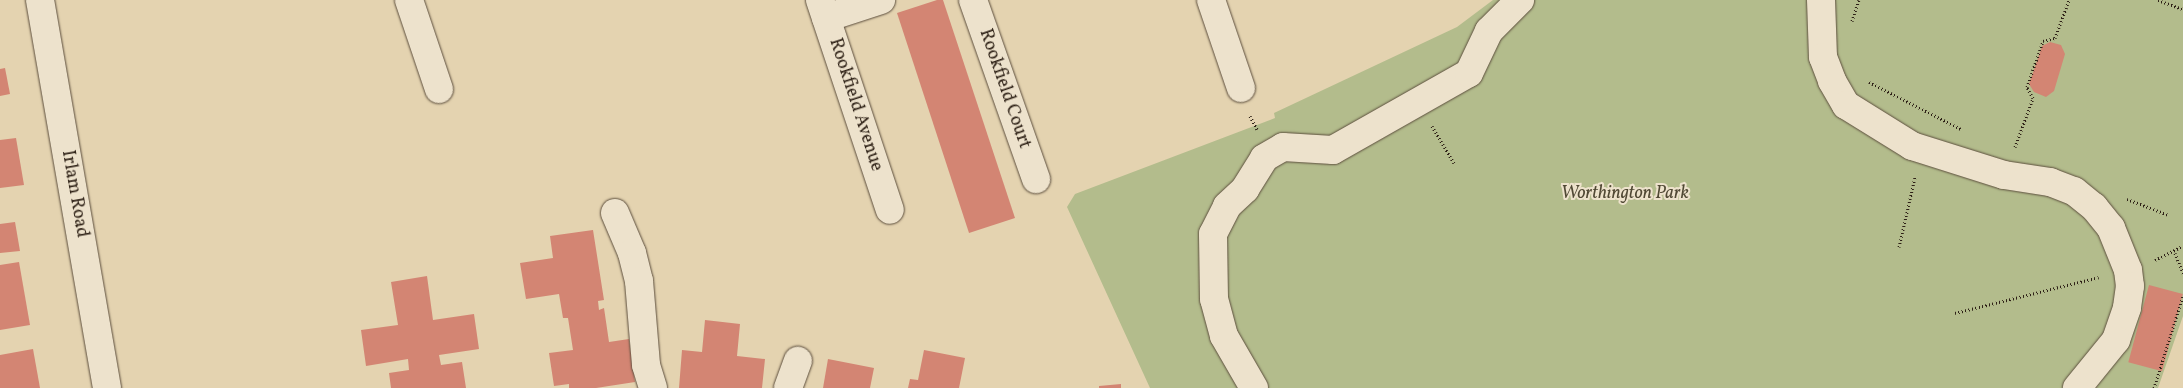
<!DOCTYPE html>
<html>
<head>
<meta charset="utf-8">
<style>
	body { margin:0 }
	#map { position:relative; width:2183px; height:388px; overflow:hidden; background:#e4d3b0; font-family:Vollkorn,serif }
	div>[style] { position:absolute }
	.green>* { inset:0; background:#b3bc8c }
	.building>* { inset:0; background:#d38573; transform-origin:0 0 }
	.path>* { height:3px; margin-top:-1.5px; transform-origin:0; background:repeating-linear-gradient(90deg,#2f2217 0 1px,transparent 0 3.5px) }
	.roads { filter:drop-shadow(0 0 1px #5c4e3d) drop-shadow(0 0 1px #5c4e3d) }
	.minor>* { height:28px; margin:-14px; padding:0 14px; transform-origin:14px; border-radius:14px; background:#ede2cc }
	span { translate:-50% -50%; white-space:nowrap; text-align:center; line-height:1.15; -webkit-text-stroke:4px #ede2cc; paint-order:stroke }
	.street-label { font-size:18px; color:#2f2217 }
	.park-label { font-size:18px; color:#504834; font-style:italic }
</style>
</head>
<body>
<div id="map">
	<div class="green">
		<i style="clip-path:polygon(1493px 0,2183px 0,2183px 316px,2158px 388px,1150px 388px,1067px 207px,1075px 194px,1275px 118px,1274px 113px,1457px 27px)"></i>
	</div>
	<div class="building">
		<i style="clip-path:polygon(937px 0,943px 0,1015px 218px,969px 233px,897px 13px)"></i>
		<i style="clip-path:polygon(2050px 42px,2061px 45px,2065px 54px,2054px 91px,2046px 97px,2034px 92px,2029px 84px,2042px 46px)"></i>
		<i style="clip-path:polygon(5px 68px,10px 94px,0 96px,0 69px)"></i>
		<i style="clip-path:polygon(16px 138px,24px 185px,0 188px,0 140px)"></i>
		<i style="clip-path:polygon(15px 222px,20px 251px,0 253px,0 224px)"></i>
		<i style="clip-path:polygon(593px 230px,604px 300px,598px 301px,599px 310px,604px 308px,609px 342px,629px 339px,635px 382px,596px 388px,569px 388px,569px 384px,554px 386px,549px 353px,573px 350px,568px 318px,563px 318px,559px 294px,526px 299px,520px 263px,553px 258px,550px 236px)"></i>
		<i style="clip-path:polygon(19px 262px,30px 325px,0 330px,0 265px)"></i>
		<i style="clip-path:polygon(427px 276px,433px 320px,474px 314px,479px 349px,439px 355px,441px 365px,462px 362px,466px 388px,391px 388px,389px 373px,409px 370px,408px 359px,366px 366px,361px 330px,398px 325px,391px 282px)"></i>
		<i style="left:2149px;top:285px;width:35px;height:80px;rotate:15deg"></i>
		<i style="clip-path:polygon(705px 320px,740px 324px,737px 356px,765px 359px,762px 388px,679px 388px,682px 350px,702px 352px)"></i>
		<i style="clip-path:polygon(33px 349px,40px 388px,0 388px,0 355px)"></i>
		<i style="clip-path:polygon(924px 350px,965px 358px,959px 388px,908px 388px,910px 379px,918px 380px)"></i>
		<i style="clip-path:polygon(828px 359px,874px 368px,870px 388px,823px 388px)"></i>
		<i style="clip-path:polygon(1121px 384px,1121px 388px,1099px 388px,1099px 386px)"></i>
	</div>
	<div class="path">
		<i style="left:2158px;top:0;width:27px;rotate:20deg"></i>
		<i style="left:1852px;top:21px;width:22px;rotate:-72deg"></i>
		<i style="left:1869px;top:82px;width:103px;rotate:27.1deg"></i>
		<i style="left:1250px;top:116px;width:15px;rotate:62deg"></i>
		<i style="left:1432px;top:126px;width:43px;rotate:59.3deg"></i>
		<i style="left:2015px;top:147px;width:52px;rotate:-69.8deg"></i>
		<i style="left:2033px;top:98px;width:13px;rotate:-119deg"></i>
		<i style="left:2027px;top:87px;width:49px;rotate:-70.8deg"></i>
		<i style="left:2043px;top:41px;width:12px;rotate:-14deg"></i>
		<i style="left:2055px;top:38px;width:40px;rotate:-69.8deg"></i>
		<i style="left:2127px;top:199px;width:45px;rotate:20.9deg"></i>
		<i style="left:1899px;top:247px;width:72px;rotate:-77.1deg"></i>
		<i style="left:2175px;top:253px;width:22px;rotate:68deg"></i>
		<i style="left:2155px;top:260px;width:31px;rotate:-27deg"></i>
		<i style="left:1955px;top:313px;width:148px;rotate:-14deg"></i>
		<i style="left:2154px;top:388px;width:96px;rotate:-72.5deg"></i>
	</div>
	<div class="roads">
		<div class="minor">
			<i style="left:40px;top:0;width:394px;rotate:80.2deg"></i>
			<i style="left:409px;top:0;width:94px;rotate:71.4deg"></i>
			<i style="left:820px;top:0;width:221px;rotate:71.6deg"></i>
			<i style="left:973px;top:0;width:190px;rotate:70.6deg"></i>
			<i style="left:1211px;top:0;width:93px;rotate:71.2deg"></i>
			<i style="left:1821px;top:0;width:57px;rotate:88deg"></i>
			<i style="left:1823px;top:57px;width:26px;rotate:69deg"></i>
			<i style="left:1832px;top:81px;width:28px;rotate:60deg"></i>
			<i style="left:1846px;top:105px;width:78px;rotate:31.8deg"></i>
			<i style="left:1912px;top:146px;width:96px;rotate:17.5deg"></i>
			<i style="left:2004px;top:175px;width:47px;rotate:8.7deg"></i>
			<i style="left:2050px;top:182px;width:26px;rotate:21deg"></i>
			<i style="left:2074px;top:191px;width:26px;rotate:39deg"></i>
			<i style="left:2094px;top:207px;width:27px;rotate:51deg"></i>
			<i style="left:2111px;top:228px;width:45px;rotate:68deg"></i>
			<i style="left:2128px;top:270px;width:16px;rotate:83deg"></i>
			<i style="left:2130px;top:286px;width:22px;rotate:98deg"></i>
			<i style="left:2127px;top:308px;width:34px;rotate:109deg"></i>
			<i style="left:2116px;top:340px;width:62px;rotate:129.1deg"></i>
			<i style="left:826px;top:18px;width:58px;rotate:-18.1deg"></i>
			<i style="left:615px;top:213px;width:43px;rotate:67deg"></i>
			<i style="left:632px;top:253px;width:29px;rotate:76deg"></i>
			<i style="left:639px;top:281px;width:84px;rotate:85.2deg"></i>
			<i style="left:646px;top:365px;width:24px;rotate:73deg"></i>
			<i style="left:788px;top:388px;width:29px;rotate:-70deg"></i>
			<i style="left:1254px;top:388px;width:60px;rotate:-120deg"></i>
			<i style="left:1224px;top:336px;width:38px;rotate:-105deg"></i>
			<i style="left:1214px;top:299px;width:65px;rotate:-90.9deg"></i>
			<i style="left:1213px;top:234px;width:31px;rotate:-63deg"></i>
			<i style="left:1227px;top:206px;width:25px;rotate:-43deg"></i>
			<i style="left:1245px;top:189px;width:36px;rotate:-58deg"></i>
			<i style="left:1264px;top:158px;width:22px;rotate:-30deg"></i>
			<i style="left:1283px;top:147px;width:50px;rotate:3.4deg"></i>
			<i style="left:1333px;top:150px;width:156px;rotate:-29.5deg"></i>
			<i style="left:1469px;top:73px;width:47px;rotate:-64.5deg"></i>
			<i style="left:1489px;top:31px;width:44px;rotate:-45deg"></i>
		</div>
	</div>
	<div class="street-label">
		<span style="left:1004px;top:89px;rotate:71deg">Rookfield Court</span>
		<span style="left:855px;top:105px;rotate:72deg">Rookfield Avenue</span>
		<span style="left:74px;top:194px;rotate:80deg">Irlam Road</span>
	</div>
	<div class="park-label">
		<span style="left:1625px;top:194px">Worthington Park</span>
	</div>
</div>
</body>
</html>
